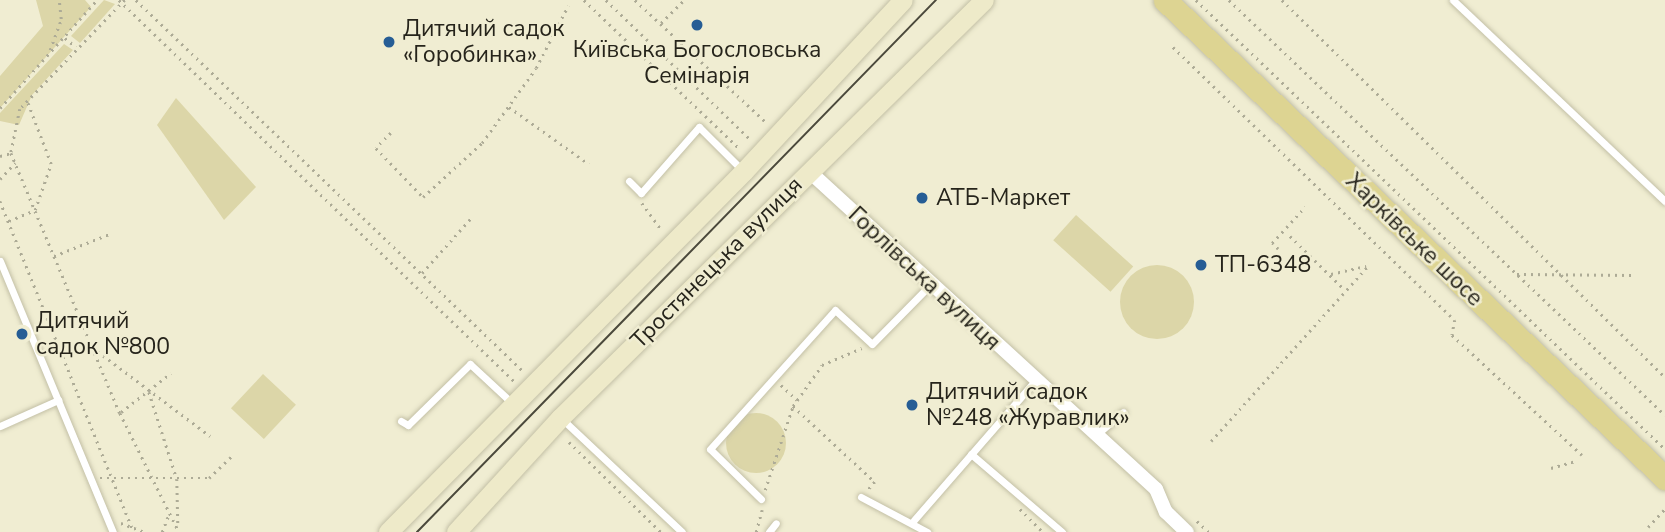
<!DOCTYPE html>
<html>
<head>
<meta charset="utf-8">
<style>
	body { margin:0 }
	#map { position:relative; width:1665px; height:532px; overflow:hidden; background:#f0edd2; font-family:"Nunito Sans",sans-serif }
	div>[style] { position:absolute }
	.green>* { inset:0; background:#dcd6a8; transform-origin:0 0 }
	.round { border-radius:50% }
	.path>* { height:2.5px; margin-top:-1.25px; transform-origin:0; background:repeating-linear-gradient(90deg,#adab96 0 2px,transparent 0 7px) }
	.roads { filter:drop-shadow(0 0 2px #c3c0a6) drop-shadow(0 0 2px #c3c0a6) }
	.service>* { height:7px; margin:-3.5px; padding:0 3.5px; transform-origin:3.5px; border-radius:3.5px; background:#fff }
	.minor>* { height:14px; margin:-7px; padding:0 7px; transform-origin:7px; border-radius:7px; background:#fff }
	.secondary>* { height:19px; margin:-9.5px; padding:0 9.5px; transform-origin:9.5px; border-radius:9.5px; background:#eeeac9 }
	.primary>* { height:23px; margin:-11.5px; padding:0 11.5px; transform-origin:11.5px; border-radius:11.5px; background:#ddd492 }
	.tram>* { height:2px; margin:-1px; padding:0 1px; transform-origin:1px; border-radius:1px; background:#4b493c }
	.dots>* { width:19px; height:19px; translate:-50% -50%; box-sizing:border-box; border:4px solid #f0edd2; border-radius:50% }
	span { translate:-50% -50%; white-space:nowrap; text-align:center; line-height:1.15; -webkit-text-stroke:5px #f0edd2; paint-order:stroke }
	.poi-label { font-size:23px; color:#26241b }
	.left { translate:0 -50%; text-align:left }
	.street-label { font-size:23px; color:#26241b }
</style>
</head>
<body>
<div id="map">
	<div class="green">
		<i style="clip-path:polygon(36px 0,85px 0,91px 7px,0 108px,0 76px,43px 26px)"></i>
		<i style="clip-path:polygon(104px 0,115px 4px,80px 43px,71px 36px)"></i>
		<i style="clip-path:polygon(64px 44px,73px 50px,32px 95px,19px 125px,0 121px,0 113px)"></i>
		<i style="clip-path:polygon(176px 98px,256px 187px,224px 220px,157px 125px)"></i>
		<i style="left:1076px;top:215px;width:77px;height:34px;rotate:42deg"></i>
		<i class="round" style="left:1120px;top:265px;width:74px;height:74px"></i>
		<i style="left:263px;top:374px;width:45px;height:47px;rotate:43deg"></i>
		<i class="round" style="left:726px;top:413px;width:60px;height:60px"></i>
	</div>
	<div class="path">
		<i style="left:119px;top:0;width:550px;rotate:43.97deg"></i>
		<i style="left:125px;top:0;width:151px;rotate:133.9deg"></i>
		<i style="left:20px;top:109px;width:45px;rotate:101.6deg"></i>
		<i style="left:11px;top:153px;width:282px;rotate:67.3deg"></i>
		<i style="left:120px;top:413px;width:133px;rotate:63.6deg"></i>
		<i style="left:136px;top:0;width:536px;rotate:43.79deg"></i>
		<i style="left:584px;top:0;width:216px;rotate:43.7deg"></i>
		<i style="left:606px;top:0;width:202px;rotate:44deg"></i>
		<i style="left:635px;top:0;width:179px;rotate:43deg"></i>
		<i style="left:1196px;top:0;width:649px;rotate:43.75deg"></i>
		<i style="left:1229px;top:0;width:602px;rotate:43.59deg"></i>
		<i style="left:1282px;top:0;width:537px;rotate:44.55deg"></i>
		<i style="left:661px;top:23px;width:33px;rotate:-45deg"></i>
		<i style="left:65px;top:38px;width:14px;rotate:39deg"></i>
		<i style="left:1173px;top:47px;width:392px;rotate:44.1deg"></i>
		<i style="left:1455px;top:320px;width:15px;rotate:101deg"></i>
		<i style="left:1452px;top:335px;width:177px;rotate:42.7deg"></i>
		<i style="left:50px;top:50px;width:33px;rotate:-70deg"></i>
		<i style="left:61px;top:19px;width:19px;rotate:-96deg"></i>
		<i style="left:509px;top:107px;width:98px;rotate:35.5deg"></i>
		<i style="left:0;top:108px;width:145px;rotate:-48.1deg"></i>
		<i style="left:391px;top:133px;width:21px;rotate:135deg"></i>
		<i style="left:376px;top:148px;width:68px;rotate:46.2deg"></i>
		<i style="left:423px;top:197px;width:80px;rotate:-42.5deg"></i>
		<i style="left:482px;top:143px;width:92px;rotate:-54.2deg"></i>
		<i style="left:536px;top:68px;width:70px;rotate:-62.7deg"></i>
		<i style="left:0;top:156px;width:11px;rotate:-15deg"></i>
		<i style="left:0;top:179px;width:22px;rotate:-47deg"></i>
		<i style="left:0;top:201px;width:357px;rotate:68deg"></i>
		<i style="left:642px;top:203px;width:32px;rotate:54deg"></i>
		<i style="left:9px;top:221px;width:28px;rotate:-23deg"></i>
		<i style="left:35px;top:210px;width:49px;rotate:-70.8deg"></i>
		<i style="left:51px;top:164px;width:67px;rotate:-110.9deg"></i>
		<i style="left:1290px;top:236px;width:77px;rotate:44.5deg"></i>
		<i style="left:1278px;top:249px;width:8px;rotate:-135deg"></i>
		<i style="left:1272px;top:243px;width:49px;rotate:-47.5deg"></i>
		<i style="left:54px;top:256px;width:62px;rotate:-21.6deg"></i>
		<i style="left:422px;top:273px;width:74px;rotate:-48.3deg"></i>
		<i style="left:1331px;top:274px;width:36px;rotate:-13deg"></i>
		<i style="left:1517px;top:274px;width:114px;rotate:0.5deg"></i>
		<i style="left:92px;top:347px;width:148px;rotate:37deg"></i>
		<i style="left:781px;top:385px;width:22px;rotate:43deg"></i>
		<i style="left:149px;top:392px;width:91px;rotate:72.2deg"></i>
		<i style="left:177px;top:479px;width:45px;rotate:88.7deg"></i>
		<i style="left:793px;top:406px;width:112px;rotate:42.8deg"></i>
		<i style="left:875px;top:482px;width:11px;rotate:131deg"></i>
		<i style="left:121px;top:412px;width:63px;rotate:-38deg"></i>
		<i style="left:1211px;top:441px;width:237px;rotate:-48.1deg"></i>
		<i style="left:569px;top:442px;width:129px;rotate:44.4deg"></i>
		<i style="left:1551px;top:468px;width:26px;rotate:-16deg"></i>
		<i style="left:100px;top:478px;width:109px"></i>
		<i style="left:209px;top:478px;width:33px;rotate:-44deg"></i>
		<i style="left:765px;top:490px;width:89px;rotate:-71.6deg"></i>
		<i style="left:793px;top:406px;width:50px;rotate:-54.7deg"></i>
		<i style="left:822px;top:365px;width:43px;rotate:-23deg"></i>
		<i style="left:1020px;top:509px;width:33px;rotate:45deg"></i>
		<i style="left:1197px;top:521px;width:16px;rotate:43deg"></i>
		<i style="left:121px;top:523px;width:25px;rotate:21deg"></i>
		<i style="left:1648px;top:527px;width:25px;rotate:-47deg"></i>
		<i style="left:162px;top:532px;width:19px;rotate:-69deg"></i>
		<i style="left:756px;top:532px;width:23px;rotate:-75deg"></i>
	</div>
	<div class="roads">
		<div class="service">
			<i style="left:1453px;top:0;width:292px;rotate:43.5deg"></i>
			<i style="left:629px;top:181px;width:17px;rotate:45deg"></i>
			<i style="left:641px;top:193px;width:88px;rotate:-48.7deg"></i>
			<i style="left:699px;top:127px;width:62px;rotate:45deg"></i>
			<i style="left:0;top:261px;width:294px;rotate:67.4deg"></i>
			<i style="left:561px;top:418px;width:166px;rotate:43.3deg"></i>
			<i style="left:401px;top:421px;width:8px;rotate:30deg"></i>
			<i style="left:408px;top:425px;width:87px;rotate:-44.5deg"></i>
			<i style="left:470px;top:364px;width:59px;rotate:42.9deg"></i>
			<i style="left:0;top:426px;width:64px;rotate:-24.1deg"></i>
			<i style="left:1097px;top:434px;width:34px;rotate:-40deg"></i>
			<i style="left:971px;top:454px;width:120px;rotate:40.6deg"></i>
			<i style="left:861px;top:497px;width:75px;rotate:27.9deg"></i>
			<i style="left:761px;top:499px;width:71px;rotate:-135.6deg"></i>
			<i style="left:710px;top:449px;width:187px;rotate:-48deg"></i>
			<i style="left:835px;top:310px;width:50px;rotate:42.6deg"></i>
			<i style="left:872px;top:344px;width:81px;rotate:-45.5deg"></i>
			<i style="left:914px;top:520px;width:184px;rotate:-49deg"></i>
			<i style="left:769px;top:532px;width:11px;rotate:-52deg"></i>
		</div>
		<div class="minor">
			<i style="left:810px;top:172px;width:469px;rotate:42.5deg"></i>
			<i style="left:1156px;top:489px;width:25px;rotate:67deg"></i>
			<i style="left:1166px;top:512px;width:29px;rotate:44deg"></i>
		</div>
		<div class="secondary">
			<i style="left:388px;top:532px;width:507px;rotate:-45.4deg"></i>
			<i style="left:744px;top:171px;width:233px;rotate:-47.1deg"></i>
			<i style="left:456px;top:532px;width:154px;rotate:-47.6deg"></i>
			<i style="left:560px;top:418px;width:595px;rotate:-44.59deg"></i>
		</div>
		<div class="primary">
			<i style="left:1165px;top:0;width:692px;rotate:43.71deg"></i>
		</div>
	</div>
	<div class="tram">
		<i style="left:417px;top:532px;width:743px;rotate:-45.71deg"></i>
	</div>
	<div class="dots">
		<i style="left:697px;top:25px;background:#265d95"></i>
		<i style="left:389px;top:42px;background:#265d95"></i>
		<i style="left:922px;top:198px;background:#265d95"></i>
		<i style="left:1201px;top:265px;background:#265d95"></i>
		<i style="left:22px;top:334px;background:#265d95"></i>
		<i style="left:912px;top:405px;background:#265d95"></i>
	</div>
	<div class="poi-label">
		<span class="left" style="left:403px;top:42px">Дитячий садок<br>«Горобинка»</span>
		<span style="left:697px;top:63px">Київська Богословська<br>Семінарія</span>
		<span class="left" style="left:936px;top:198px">АТБ-Маркет</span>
		<span class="left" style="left:1215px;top:265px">ТП-6348</span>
		<span class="left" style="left:36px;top:334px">Дитячий<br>садок №800</span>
		<span class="left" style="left:926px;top:405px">Дитячий садок<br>№248 «Журавлик»</span>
	</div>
	<div class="street-label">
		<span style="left:1414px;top:240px;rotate:44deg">Харківське шосе</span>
		<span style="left:717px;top:263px;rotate:-45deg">Тростянецька вулиця</span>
		<span style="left:924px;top:279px;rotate:43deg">Горлівська вулиця</span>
	</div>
</div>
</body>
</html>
